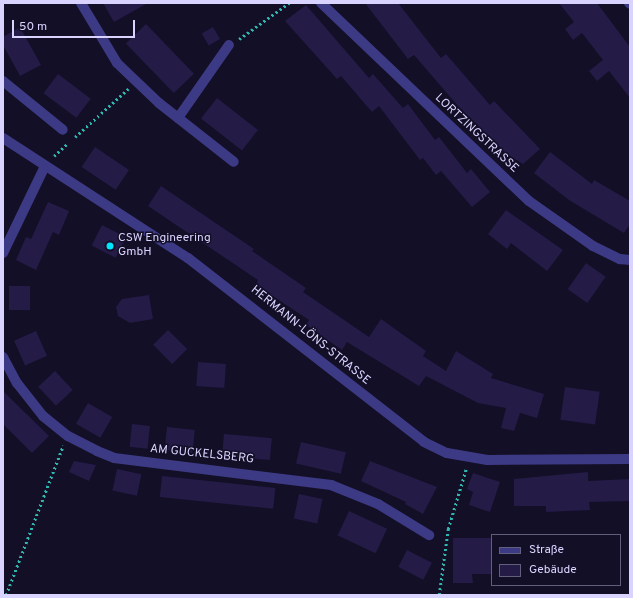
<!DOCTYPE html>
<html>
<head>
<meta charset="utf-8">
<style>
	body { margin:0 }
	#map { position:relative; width:633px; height:598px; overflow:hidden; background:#130f26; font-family:Overpass,sans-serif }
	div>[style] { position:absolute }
	.building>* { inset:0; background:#241b47; transform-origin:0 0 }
	.path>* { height:2.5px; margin-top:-1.25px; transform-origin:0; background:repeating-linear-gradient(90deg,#2fb8b0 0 2px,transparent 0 5px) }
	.minor>* { height:10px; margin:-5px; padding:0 5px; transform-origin:5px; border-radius:5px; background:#3d3a85 }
	.dots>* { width:11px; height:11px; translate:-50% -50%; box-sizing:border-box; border:2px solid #130f26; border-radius:50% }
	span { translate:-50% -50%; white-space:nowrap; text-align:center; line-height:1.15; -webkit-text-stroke:3px #130f26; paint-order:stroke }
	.street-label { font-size:12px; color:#d9d4ff }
	.poi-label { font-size:12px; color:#d9d4ff }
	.left { translate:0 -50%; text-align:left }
	.frame { position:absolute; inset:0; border:4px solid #d9d4ff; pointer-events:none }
	.legend { position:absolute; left:491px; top:534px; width:130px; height:52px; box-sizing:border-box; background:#130f26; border:1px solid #625e7d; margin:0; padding:5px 7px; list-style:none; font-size:12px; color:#d9d4ff }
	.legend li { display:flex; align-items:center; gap:8px; height:20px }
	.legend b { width:20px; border:1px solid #625e7d }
	.scale { position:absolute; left:12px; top:20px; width:123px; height:18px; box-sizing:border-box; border:2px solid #d9d4ff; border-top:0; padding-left:5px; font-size:12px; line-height:14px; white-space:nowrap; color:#d9d4ff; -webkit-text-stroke:3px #130f26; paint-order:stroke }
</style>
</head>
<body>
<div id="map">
	<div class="building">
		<i style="clip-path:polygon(103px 3px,148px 3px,114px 22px)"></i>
		<i style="clip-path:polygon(365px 3px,398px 3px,441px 58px,446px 54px,490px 105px,494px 101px,540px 149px,523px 164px,507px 154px,458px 106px,414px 55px,408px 59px)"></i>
		<i style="clip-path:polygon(559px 3px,597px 3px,630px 47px,630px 98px,609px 71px,597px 81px,589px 71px,603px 60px,582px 33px,573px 40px,565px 29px,574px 22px)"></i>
		<i style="clip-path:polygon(306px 5px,369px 78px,373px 74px,403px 108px,408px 104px,435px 140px,439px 137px,467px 173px,471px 169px,490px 192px,472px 207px,441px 171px,436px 175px,423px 158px,420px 160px,379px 106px,372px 112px,341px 76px,337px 79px,285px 21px)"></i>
		<i style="left:146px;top:24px;width:69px;height:28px;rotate:46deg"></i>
		<i style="clip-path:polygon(20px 27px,41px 65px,20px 76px,3px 45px,3px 37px)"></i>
		<i style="left:213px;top:27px;width:14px;height:13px;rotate:60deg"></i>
		<i style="left:58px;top:74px;width:41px;height:24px;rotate:37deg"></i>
		<i style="left:217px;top:98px;width:52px;height:26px;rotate:38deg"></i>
		<i style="left:95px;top:147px;width:41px;height:24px;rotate:34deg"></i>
		<i style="clip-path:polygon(550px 152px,592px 184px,594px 180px,630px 201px,630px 224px,624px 233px,569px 200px,534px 173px)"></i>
		<i style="clip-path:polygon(161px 186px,254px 249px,252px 251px,306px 288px,303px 292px,369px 337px,381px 319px,426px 351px,423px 356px,446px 371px,456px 351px,493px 374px,491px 378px,544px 394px,537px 418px,520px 413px,514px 431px,501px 428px,506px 408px,478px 403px,426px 376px,419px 386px,347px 342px,342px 350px,306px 325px,309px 320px,256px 285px,258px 280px,148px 206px)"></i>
		<i style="clip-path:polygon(48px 202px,69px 211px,59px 235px,53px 232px,36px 270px,16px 260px,26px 237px,31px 239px)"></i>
		<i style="clip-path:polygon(506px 210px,563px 250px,547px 271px,511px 243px,507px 249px,488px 234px)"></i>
		<i style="left:102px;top:225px;width:27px;height:23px;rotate:27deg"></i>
		<i style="left:586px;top:263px;width:24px;height:32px;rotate:35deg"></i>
		<i style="left:9px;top:286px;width:21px;height:24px"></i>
		<i style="clip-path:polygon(149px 295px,153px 319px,130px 323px,118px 316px,116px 307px,122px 299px)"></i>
		<i style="left:168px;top:330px;width:27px;height:21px;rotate:45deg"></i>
		<i style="left:36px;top:331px;width:27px;height:24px;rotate:66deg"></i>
		<i style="left:198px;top:362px;width:28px;height:24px;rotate:4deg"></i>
		<i style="left:55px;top:371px;width:26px;height:23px;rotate:47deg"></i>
		<i style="left:565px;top:387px;width:35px;height:33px;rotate:8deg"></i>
		<i style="clip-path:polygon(3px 391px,49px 436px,32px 453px,3px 424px)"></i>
		<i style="left:88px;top:403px;width:28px;height:24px;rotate:30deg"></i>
		<i style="left:132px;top:424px;width:18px;height:23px;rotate:6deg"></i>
		<i style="left:167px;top:427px;width:28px;height:23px;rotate:6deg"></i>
		<i style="left:224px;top:434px;width:48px;height:22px;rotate:5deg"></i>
		<i style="left:301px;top:442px;width:46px;height:22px;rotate:13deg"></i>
		<i style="clip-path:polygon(74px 461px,96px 465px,89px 481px,69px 472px)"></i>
		<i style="clip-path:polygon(370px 461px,437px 487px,423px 514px,405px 504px,406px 502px,361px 481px)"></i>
		<i style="left:117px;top:469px;width:25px;height:22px;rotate:12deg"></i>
		<i style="clip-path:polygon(588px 472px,588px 481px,630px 479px,630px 501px,589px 502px,590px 510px,546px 512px,546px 506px,514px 506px,514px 479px)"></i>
		<i style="clip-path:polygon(473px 473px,500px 482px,490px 512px,469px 505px,473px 492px,467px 489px)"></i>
		<i style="left:162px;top:476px;width:114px;height:21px;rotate:6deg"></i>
		<i style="left:299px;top:494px;width:24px;height:25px;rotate:12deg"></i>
		<i style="left:349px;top:511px;width:42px;height:27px;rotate:25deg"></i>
		<i style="clip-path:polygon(453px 538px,492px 538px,492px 574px,472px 574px,473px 583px,453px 583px)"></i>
		<i style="left:407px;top:550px;width:28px;height:19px;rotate:27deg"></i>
	</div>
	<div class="path">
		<i style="left:239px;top:39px;width:62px;rotate:-35.8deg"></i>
		<i style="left:75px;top:137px;width:72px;rotate:-42.2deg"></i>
		<i style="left:54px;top:156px;width:19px;rotate:-43deg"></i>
		<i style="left:6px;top:595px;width:160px;rotate:-69.1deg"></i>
		<i style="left:439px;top:595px;width:67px;rotate:-82.2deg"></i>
		<i style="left:448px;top:529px;width:63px;rotate:-73.3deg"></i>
	</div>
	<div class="minor">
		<i style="left:81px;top:3px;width:70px;rotate:59deg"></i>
		<i style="left:117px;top:63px;width:58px;rotate:43.6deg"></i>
		<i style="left:159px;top:103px;width:95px;rotate:38.2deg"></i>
		<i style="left:321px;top:3px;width:287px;rotate:43.6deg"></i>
		<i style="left:529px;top:201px;width:78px;rotate:35.1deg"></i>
		<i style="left:593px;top:246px;width:30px;rotate:26deg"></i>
		<i style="left:620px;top:259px;width:10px;rotate:6deg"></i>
		<i style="left:629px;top:3px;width:1px;rotate:45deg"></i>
		<i style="left:3px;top:81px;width:77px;rotate:39.2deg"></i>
		<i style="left:178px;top:118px;width:89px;rotate:-55.1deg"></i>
		<i style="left:3px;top:138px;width:221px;rotate:33deg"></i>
		<i style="left:188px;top:258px;width:299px;rotate:37.9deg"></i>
		<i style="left:424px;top:442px;width:25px;rotate:26deg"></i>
		<i style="left:447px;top:453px;width:41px;rotate:9.9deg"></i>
		<i style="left:487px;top:460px;width:143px;rotate:-0.4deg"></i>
		<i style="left:3px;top:253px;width:97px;rotate:-64.2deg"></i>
		<i style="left:3px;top:357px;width:30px;rotate:62deg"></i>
		<i style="left:17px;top:383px;width:42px;rotate:51.8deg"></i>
		<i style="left:43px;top:416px;width:32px;rotate:39deg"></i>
		<i style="left:68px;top:436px;width:33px;rotate:27deg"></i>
		<i style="left:97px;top:451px;width:18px;rotate:22deg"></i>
		<i style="left:114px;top:458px;width:219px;rotate:7.1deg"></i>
		<i style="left:331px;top:485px;width:51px;rotate:22deg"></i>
		<i style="left:378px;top:504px;width:60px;rotate:31.3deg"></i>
	</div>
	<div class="dots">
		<i style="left:110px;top:246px;background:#00e5ff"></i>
	</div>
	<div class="street-label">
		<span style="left:476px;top:134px;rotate:43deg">LORTZINGSTRASSE</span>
		<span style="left:310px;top:336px;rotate:39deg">HERMANN-LÖNS-STRASSE</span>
		<span style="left:202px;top:455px;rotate:6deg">AM GUCKELSBERG</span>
	</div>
	<div class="poi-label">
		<span class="left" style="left:118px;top:246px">CSW Engineering<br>GmbH</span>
	</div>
	<div class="frame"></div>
	<ul class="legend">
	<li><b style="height:5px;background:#3d3a85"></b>Straße</li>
	<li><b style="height:11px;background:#241b47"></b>Gebäude</li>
	</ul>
	<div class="scale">50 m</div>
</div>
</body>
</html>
